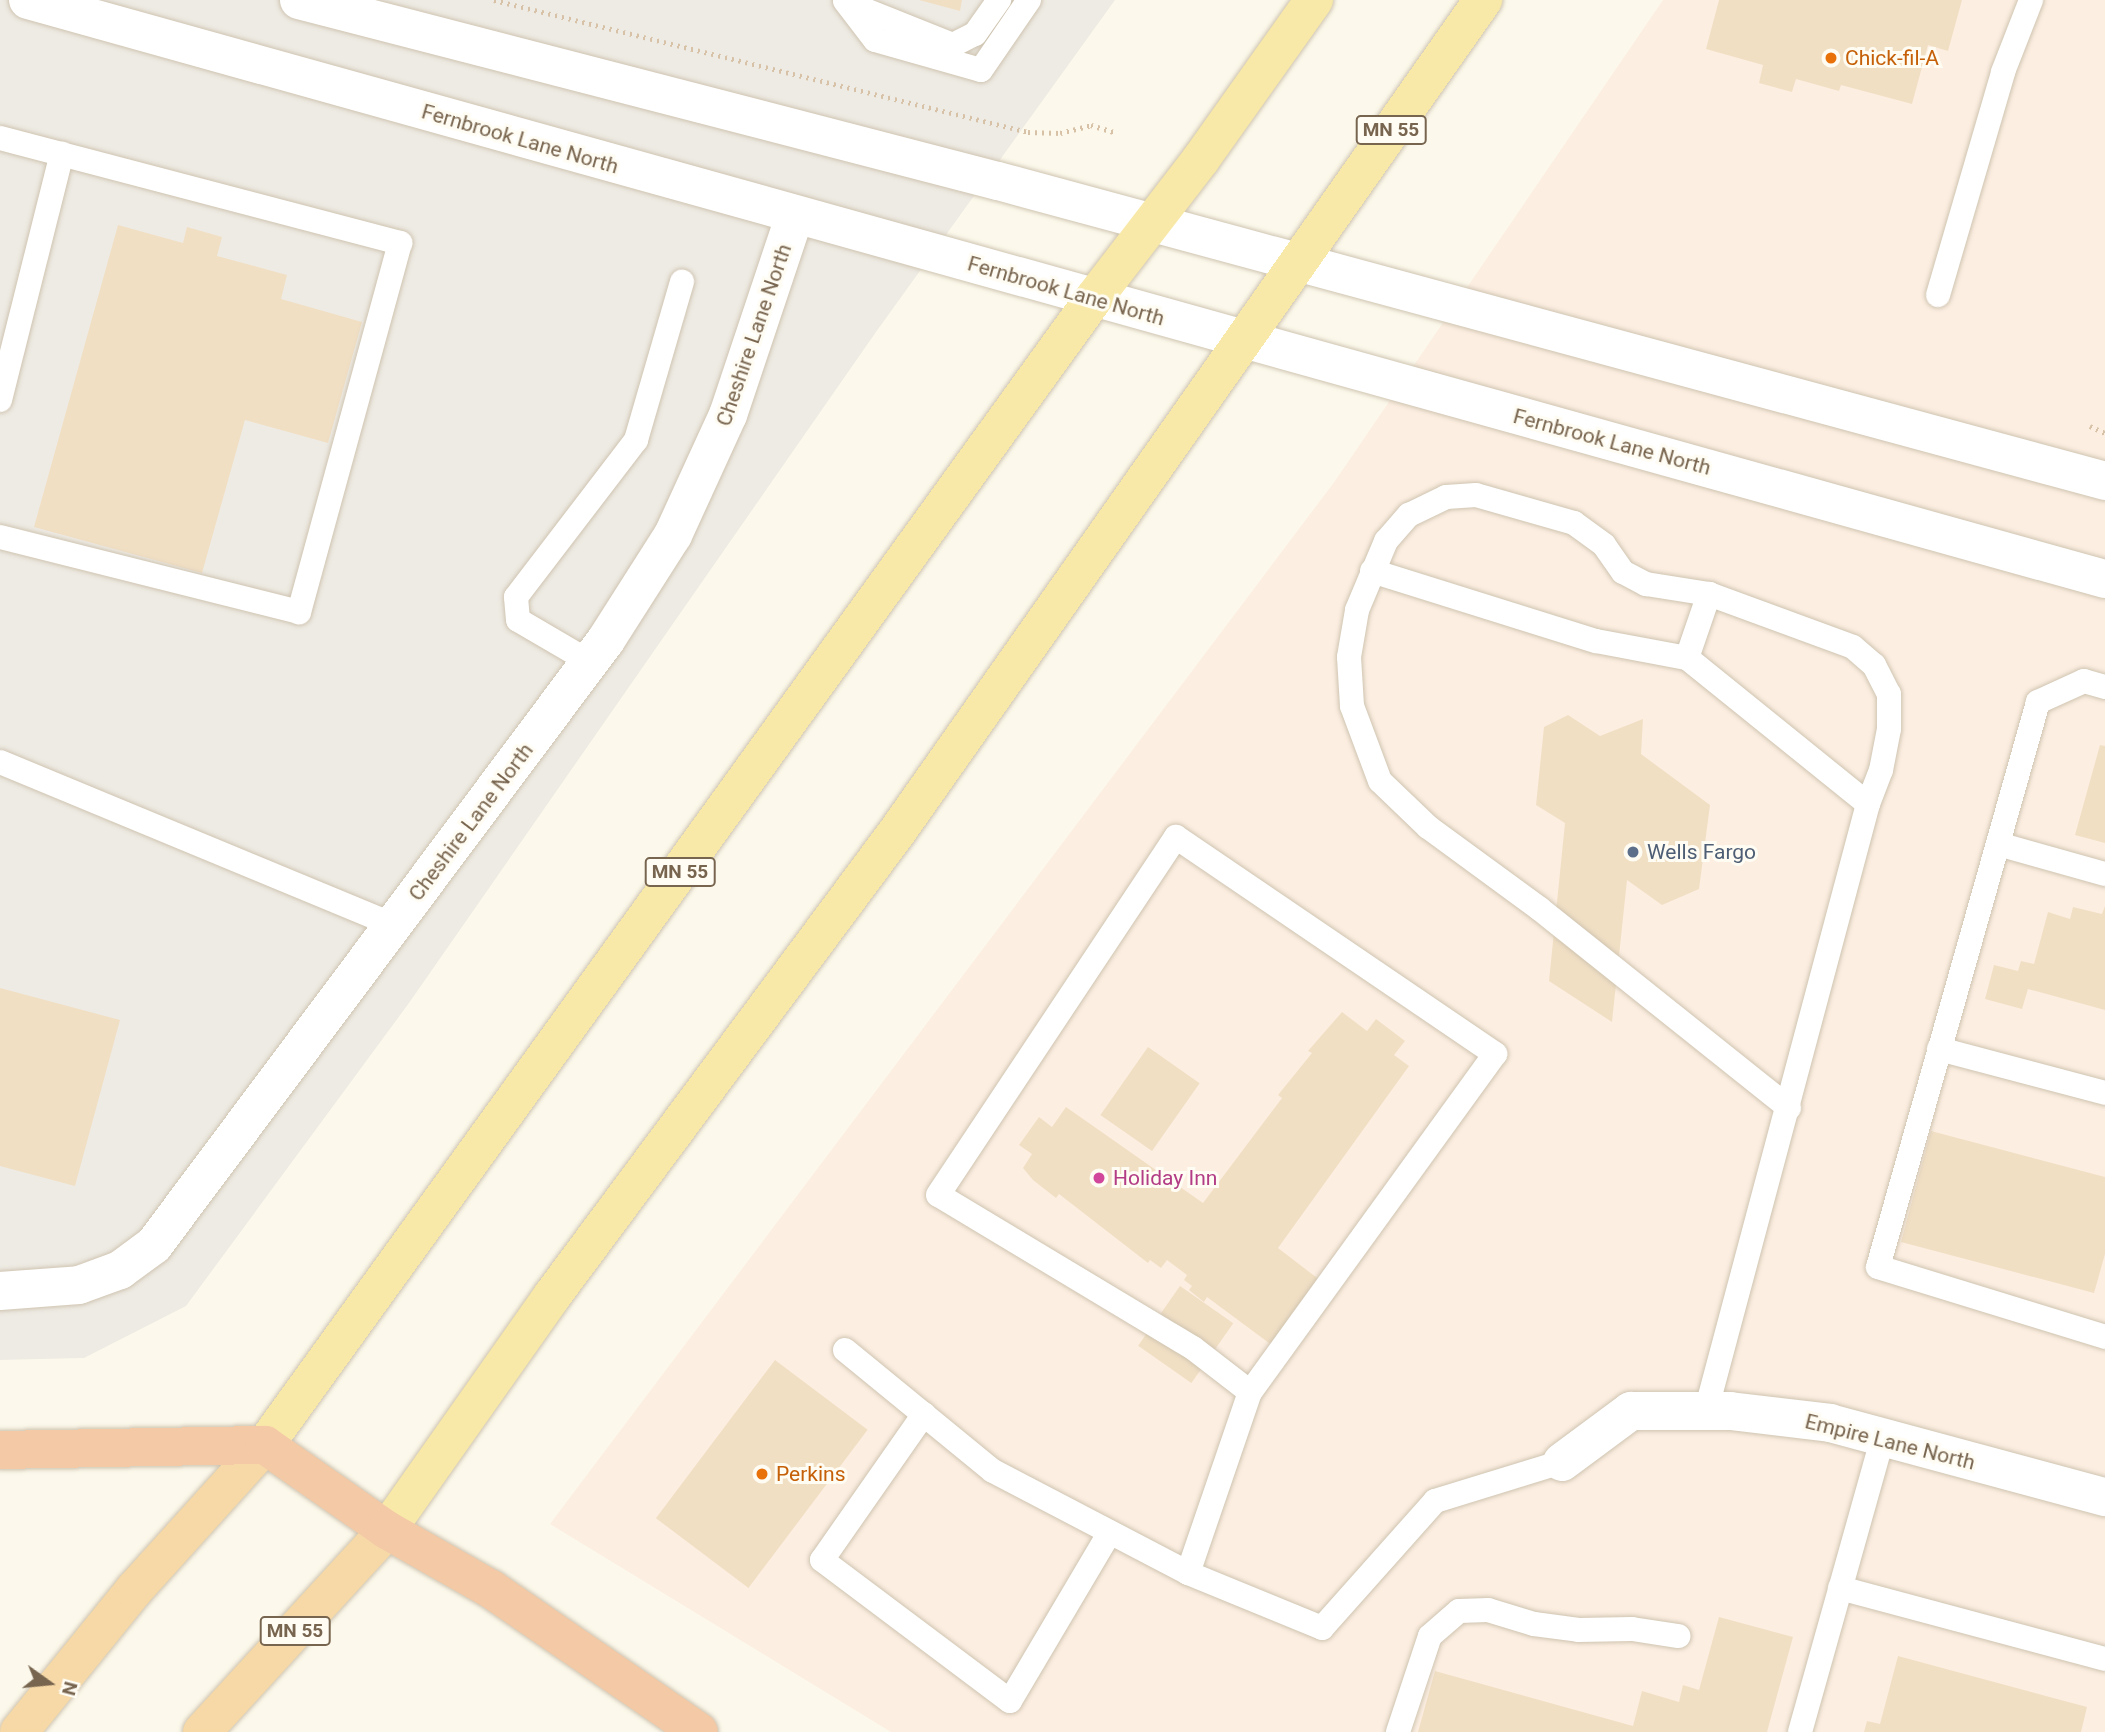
<!DOCTYPE html>
<html>
<head>
<meta charset="utf-8">
<style>
	body { margin:0 }
	#map { position:relative; width:2105px; height:1732px; overflow:hidden; background:#fcf9ec; font-family:Roboto,sans-serif }
	div>[style] { position:absolute }
	.commercial>* { inset:0; background:#fceee1 }
	.industrial>* { inset:0; background:#eeebe4 }
	.building>* { inset:0; background:#f1dfc4; transform-origin:0 0 }
	.path>* { height:4.5px; margin-top:-2.25px; transform-origin:0; background:repeating-linear-gradient(90deg,#d7c2a7 0 2px,transparent 0 7px) }
	.roads { filter:drop-shadow(0 0 2px #cfc4b1) drop-shadow(0 0 2px #cfc4b1) }
	.service>* { height:24px; margin:-12px; padding:0 12px; transform-origin:12px; border-radius:12px; background:#fff }
	.minor>* { height:38px; margin:-19px; padding:0 19px; transform-origin:19px; border-radius:19px; background:#fff }
	.tertiary>* { height:38px; margin:-19px; padding:0 19px; transform-origin:19px; border-radius:19px; background:#fff }
	.primary>* { height:38px; margin:-19px; padding:0 19px; transform-origin:19px; border-radius:19px; background:#f8e9a8 }
	.trunk>* { height:38px; margin:-19px; padding:0 19px; transform-origin:19px; border-radius:19px; background:#f6d9a7 }
	.motorway>* { height:38px; margin:-19px; padding:0 19px; transform-origin:19px; border-radius:19px; background:#f4c9a6 }
	.dots>* { width:19px; height:19px; translate:-50% -50%; box-sizing:border-box; border:4px solid #fffcf3; border-radius:50% }
	span { translate:-50% -50%; white-space:nowrap; text-align:center; line-height:1.15; -webkit-text-stroke:6px #fffcf3; paint-order:stroke }
	.shield-label span { padding:2px 5px; background:#fffcf3; border:2px solid; border-radius:5px; -webkit-text-stroke-width:0 }
	.shield-label { font-size:19px; color:#78654f; font-weight:700 }
	.food-label { font-size:21px; color:#c56008 }
	.left { translate:0 -50%; text-align:left }
	.street-label { font-size:21px; color:#78654f }
	.service-label { font-size:21px; color:#4e5e75 }
	.hotel-label { font-size:21px; color:#b23c85 }
	.north { position:absolute; left:14px; top:1648px; width:70px; height:70px; -webkit-text-stroke:5px #fffcf3; paint-order:stroke; rotate:105deg; font-size:19px; font-weight:700; line-height:28px; text-align:center; color:#78654f }
	.north::after { content:''; display:block; margin:auto; width:24px; height:32px; background:#78654f; clip-path:polygon(50% 0,100% 100%,50% 72%,0 100%) }
</style>
</head>
<body>
<div id="map">
	<div class="commercial">
		<i style="clip-path:polygon(1663px 0,2105px 0,2105px 1732px,891px 1732px,550px 1524px,1335px 481px)"></i>
	</div>
	<div class="industrial">
		<i style="clip-path:polygon(0 0,1115px 0,876px 332px,409px 1003px,186px 1306px,84px 1358px,0 1360px)"></i>
	</div>
	<div class="building">
		<i style="clip-path:polygon(919px 0,962px 0,960px 11px)"></i>
		<i style="clip-path:polygon(1719px 0,1962px 0,1948px 51px,1928px 45px,1912px 104px,1841px 85px,1839px 91px,1796px 79px,1792px 92px,1759px 83px,1763px 65px,1706px 49px)"></i>
		<i style="clip-path:polygon(118px 225px,183px 243px,187px 227px,222px 237px,217px 256px,287px 275px,281px 299px,362px 322px,328px 443px,245px 420px,202px 573px,34px 527px)"></i>
		<i style="clip-path:polygon(1568px 715px,1600px 736px,1643px 719px,1641px 754px,1710px 805px,1699px 889px,1662px 905px,1627px 880px,1612px 1022px,1549px 981px,1565px 823px,1536px 805px,1544px 727px)"></i>
		<i style="clip-path:polygon(2100px 745px,2105px 746px,2105px 843px,2075px 835px)"></i>
		<i style="clip-path:polygon(2105px 906px,2105px 1010px,2028px 989px,2022px 1009px,1985px 999px,1994px 965px,2018px 971px,2021px 961px,2034px 964px,2048px 912px,2070px 919px,2073px 907px,2102px 914px)"></i>
		<i style="clip-path:polygon(0 988px,120px 1020px,75px 1186px,0 1166px)"></i>
		<i style="clip-path:polygon(1342px 1012px,1367px 1031px,1376px 1019px,1405px 1041px,1394px 1055px,1409px 1066px,1278px 1248px,1321px 1281px,1273px 1346px,1207px 1297px,1204px 1302px,1189px 1290px,1192px 1286px,1184px 1280px,1187px 1275px,1167px 1260px,1161px 1268px,1150px 1260px,1148px 1263px,1059px 1194px,1056px 1198px,1033px 1180px,1023px 1168px,1032px 1154px,1019px 1145px,1039px 1117px,1052px 1127px,1066px 1107px,1203px 1203px,1282px 1098px,1278px 1095px,1312px 1053px,1308px 1051px)"></i>
		<i style="left:1148px;top:1047px;width:63px;height:83px;rotate:35deg"></i>
		<i style="clip-path:polygon(1931px 1131px,2105px 1177px,2105px 1254px,2094px 1293px,1901px 1242px)"></i>
		<i style="left:1180px;top:1286px;width:65px;height:73px;rotate:35deg"></i>
		<i style="left:775px;top:1360px;width:116px;height:198px;rotate:37deg"></i>
		<i style="clip-path:polygon(1719px 1617px,1793px 1637px,1767px 1732px,1418px 1732px,1435px 1671px,1633px 1726px,1642px 1691px,1679px 1702px,1683px 1685px,1699px 1690px)"></i>
		<i style="clip-path:polygon(1898px 1656px,2087px 1707px,2081px 1732px,1864px 1732px,1867px 1721px,1880px 1724px)"></i>
	</div>
	<div class="path">
		<i style="left:494px;top:0;width:550px;rotate:13.88deg"></i>
		<i style="left:1028px;top:132px;width:32px;rotate:2deg"></i>
		<i style="left:1060px;top:133px;width:32px;rotate:-14deg"></i>
		<i style="left:1091px;top:125px;width:24px;rotate:17deg"></i>
		<i style="left:2090px;top:426px;width:17px;rotate:25deg"></i>
	</div>
	<div class="roads">
		<div class="service">
			<i style="left:845px;top:1px;width:49px;rotate:52.4deg"></i>
			<i style="left:875px;top:40px;width:110px;rotate:15.8deg"></i>
			<i style="left:981px;top:70px;width:85px;rotate:-55.6deg"></i>
			<i style="left:850px;top:4px;width:111px;rotate:21.7deg"></i>
			<i style="left:953px;top:45px;width:25px;rotate:-27deg"></i>
			<i style="left:975px;top:34px;width:42px;rotate:-54.8deg"></i>
			<i style="left:0;top:138px;width:414px;rotate:14.7deg"></i>
			<i style="left:400px;top:243px;width:383px;rotate:105.3deg"></i>
			<i style="left:299px;top:612px;width:308px;rotate:-165.9deg"></i>
			<i style="left:1938px;top:295px;width:232px;rotate:-73.7deg"></i>
			<i style="left:2003px;top:72px;width:77px;rotate:-68.7deg"></i>
			<i style="left:0;top:400px;width:254px;rotate:-75.9deg"></i>
			<i style="left:1372px;top:571px;width:235px;rotate:17.4deg"></i>
			<i style="left:1596px;top:641px;width:93px;rotate:10.6deg"></i>
			<i style="left:590px;top:662px;width:83px;rotate:-149.7deg"></i>
			<i style="left:518px;top:620px;width:23px;rotate:-95deg"></i>
			<i style="left:516px;top:597px;width:198px;rotate:-52.6deg"></i>
			<i style="left:636px;top:440px;width:165px;rotate:-73.8deg"></i>
			<i style="left:2105px;top:687px;width:22px;rotate:-164deg"></i>
			<i style="left:2084px;top:681px;width:51px;rotate:155.5deg"></i>
			<i style="left:2038px;top:702px;width:587px;rotate:105.81deg"></i>
			<i style="left:1878px;top:1267px;width:238px;rotate:17.1deg"></i>
			<i style="left:0;top:762px;width:426px;rotate:22.5deg"></i>
			<i style="left:1998px;top:844px;width:111px;rotate:15.7deg"></i>
			<i style="left:1939px;top:1049px;width:172px;rotate:14.8deg"></i>
			<i style="left:1789px;top:1108px;width:319px;rotate:-141.4deg"></i>
			<i style="left:1540px;top:909px;width:139px;rotate:-143.8deg"></i>
			<i style="left:1428px;top:827px;width:66px;rotate:-136.2deg"></i>
			<i style="left:1380px;top:781px;width:80px;rotate:-110.5deg"></i>
			<i style="left:1352px;top:706px;width:49px;rotate:-93.5deg"></i>
			<i style="left:1349px;top:657px;width:48px;rotate:-80.3deg"></i>
			<i style="left:1357px;top:610px;width:75px;rotate:-67.2deg"></i>
			<i style="left:1386px;top:541px;width:35px;rotate:-49deg"></i>
			<i style="left:1409px;top:515px;width:41px;rotate:-25.9deg"></i>
			<i style="left:1446px;top:497px;width:30px;rotate:-4deg"></i>
			<i style="left:1476px;top:495px;width:102px;rotate:15.9deg"></i>
			<i style="left:1574px;top:523px;width:37px;rotate:36deg"></i>
			<i style="left:1604px;top:545px;width:33px;rotate:55deg"></i>
			<i style="left:1623px;top:572px;width:26px;rotate:28deg"></i>
			<i style="left:1646px;top:584px;width:64px;rotate:9deg"></i>
			<i style="left:1709px;top:594px;width:153px;rotate:20.2deg"></i>
			<i style="left:1853px;top:647px;width:28px;rotate:41deg"></i>
			<i style="left:1874px;top:665px;width:33px;rotate:63deg"></i>
			<i style="left:1889px;top:694px;width:35px;rotate:90deg"></i>
			<i style="left:1889px;top:729px;width:42px;rotate:101deg"></i>
			<i style="left:1881px;top:770px;width:36px;rotate:111deg"></i>
			<i style="left:845px;top:1350px;width:191px;rotate:39.3deg"></i>
			<i style="left:993px;top:1471px;width:220px;rotate:27.6deg"></i>
			<i style="left:1188px;top:1573px;width:191px;rotate:-71.1deg"></i>
			<i style="left:1250px;top:1392px;width:72px;rotate:-142.3deg"></i>
			<i style="left:1193px;top:1348px;width:297px;rotate:-149deg"></i>
			<i style="left:938px;top:1195px;width:430px;rotate:-56.4deg"></i>
			<i style="left:1176px;top:837px;width:386px;rotate:34.2deg"></i>
			<i style="left:1495px;top:1054px;width:417px;rotate:125.9deg"></i>
			<i style="left:1706px;top:1411px;width:628px;rotate:-75.06deg"></i>
			<i style="left:1868px;top:804px;width:233px;rotate:-141.1deg"></i>
			<i style="left:1687px;top:658px;width:68px;rotate:-71deg"></i>
			<i style="left:924px;top:1414px;width:178px;rotate:124.9deg"></i>
			<i style="left:822px;top:1560px;width:235px;rotate:36.9deg"></i>
			<i style="left:1010px;top:1701px;width:196px;rotate:-59.4deg"></i>
			<i style="left:1188px;top:1573px;width:145px;rotate:22.3deg"></i>
			<i style="left:1322px;top:1628px;width:170px;rotate:-48.3deg"></i>
			<i style="left:1435px;top:1501px;width:133px;rotate:-17.1deg"></i>
			<i style="left:1840px;top:1588px;width:274px;rotate:15deg"></i>
			<i style="left:1398px;top:1732px;width:101px;rotate:-71.6deg"></i>
			<i style="left:1430px;top:1636px;width:38px;rotate:-41deg"></i>
			<i style="left:1459px;top:1611px;width:29px;rotate:-2deg"></i>
			<i style="left:1488px;top:1610px;width:48px;rotate:16.9deg"></i>
			<i style="left:1534px;top:1624px;width:45px;rotate:7.6deg"></i>
			<i style="left:1579px;top:1630px;width:53px;rotate:-1.1deg"></i>
			<i style="left:1632px;top:1629px;width:47px;rotate:8.7deg"></i>
			<i style="left:1800px;top:1732px;width:306px;rotate:-74.3deg"></i>
		</div>
		<div class="minor">
			<i style="left:0;top:1291px;width:79px;rotate:-4.3deg"></i>
			<i style="left:79px;top:1285px;width:44px;rotate:-20.1deg"></i>
			<i style="left:120px;top:1270px;width:42px;rotate:-36.3deg"></i>
			<i style="left:154px;top:1245px;width:755px;rotate:-53.24deg"></i>
			<i style="left:606px;top:640px;width:125px;rotate:-57.5deg"></i>
			<i style="left:673px;top:535px;width:132px;rotate:-65.4deg"></i>
			<i style="left:728px;top:415px;width:211px;rotate:-71.5deg"></i>
			<i style="left:1562px;top:1462px;width:86px;rotate:-36.5deg"></i>
			<i style="left:1631px;top:1411px;width:99px"></i>
			<i style="left:1730px;top:1411px;width:101px;rotate:6.8deg"></i>
			<i style="left:1830px;top:1423px;width:285px;rotate:15.1deg"></i>
		</div>
		<div class="tertiary">
			<i style="left:28px;top:0;width:2156px;rotate:15.58deg"></i>
			<i style="left:299px;top:0;width:722px;rotate:14.52deg"></i>
			<i style="left:998px;top:181px;width:1147px;rotate:15.16deg"></i>
		</div>
		<div class="primary">
			<i style="left:265px;top:1445px;width:1415px;rotate:-54.14deg"></i>
			<i style="left:1094px;top:298px;width:175px;rotate:-52.4deg"></i>
			<i style="left:1201px;top:159px;width:195px;rotate:-54.6deg"></i>
			<i style="left:387px;top:1530px;width:286px;rotate:-54.8deg"></i>
			<i style="left:552px;top:1296px;width:578px;rotate:-53.37deg"></i>
			<i style="left:897px;top:832px;width:1018px;rotate:-54.84deg"></i>
		</div>
		<div class="trunk">
			<i style="left:19px;top:1732px;width:183px;rotate:-51deg"></i>
			<i style="left:134px;top:1590px;width:195px;rotate:-47.9deg"></i>
			<i style="left:202px;top:1732px;width:274px;rotate:-47.5deg"></i>
		</div>
		<div class="motorway">
			<i style="left:0;top:1450px;width:265px;rotate:-1.1deg"></i>
			<i style="left:265px;top:1445px;width:149px;rotate:34.9deg"></i>
			<i style="left:387px;top:1530px;width:120px;rotate:29.6deg"></i>
			<i style="left:491px;top:1589px;width:252px;rotate:34.5deg"></i>
		</div>
	</div>
	<div class="dots">
		<i style="left:1831px;top:58px;background:#e8710a"></i>
		<i style="left:1633px;top:852px;background:#5c6f8a"></i>
		<i style="left:1099px;top:1178px;background:#d1479c"></i>
		<i style="left:762px;top:1474px;background:#e8710a"></i>
	</div>
	<div class="shield-label">
		<span style="left:1391px;top:130px">MN 55</span>
		<span style="left:680px;top:872px">MN 55</span>
		<span style="left:295px;top:1631px">MN 55</span>
	</div>
	<div class="food-label">
		<span class="left" style="left:1845px;top:58px">Chick-fil-A</span>
		<span class="left" style="left:776px;top:1474px">Perkins</span>
	</div>
	<div class="street-label">
		<span style="left:520px;top:139px;rotate:16deg">Fernbrook Lane North</span>
		<span style="left:1066px;top:291px;rotate:16deg">Fernbrook Lane North</span>
		<span style="left:754px;top:335px;rotate:-71deg">Cheshire Lane North</span>
		<span style="left:1612px;top:442px;rotate:15deg">Fernbrook Lane North</span>
		<span style="left:471px;top:822px;rotate:-53deg">Cheshire Lane North</span>
		<span style="left:1890px;top:1442px;rotate:14deg">Empire Lane North</span>
	</div>
	<div class="service-label">
		<span class="left" style="left:1647px;top:852px">Wells Fargo</span>
	</div>
	<div class="hotel-label">
		<span class="left" style="left:1113px;top:1178px">Holiday Inn</span>
	</div>
	<div class="north">N</div>
</div>
</body>
</html>
